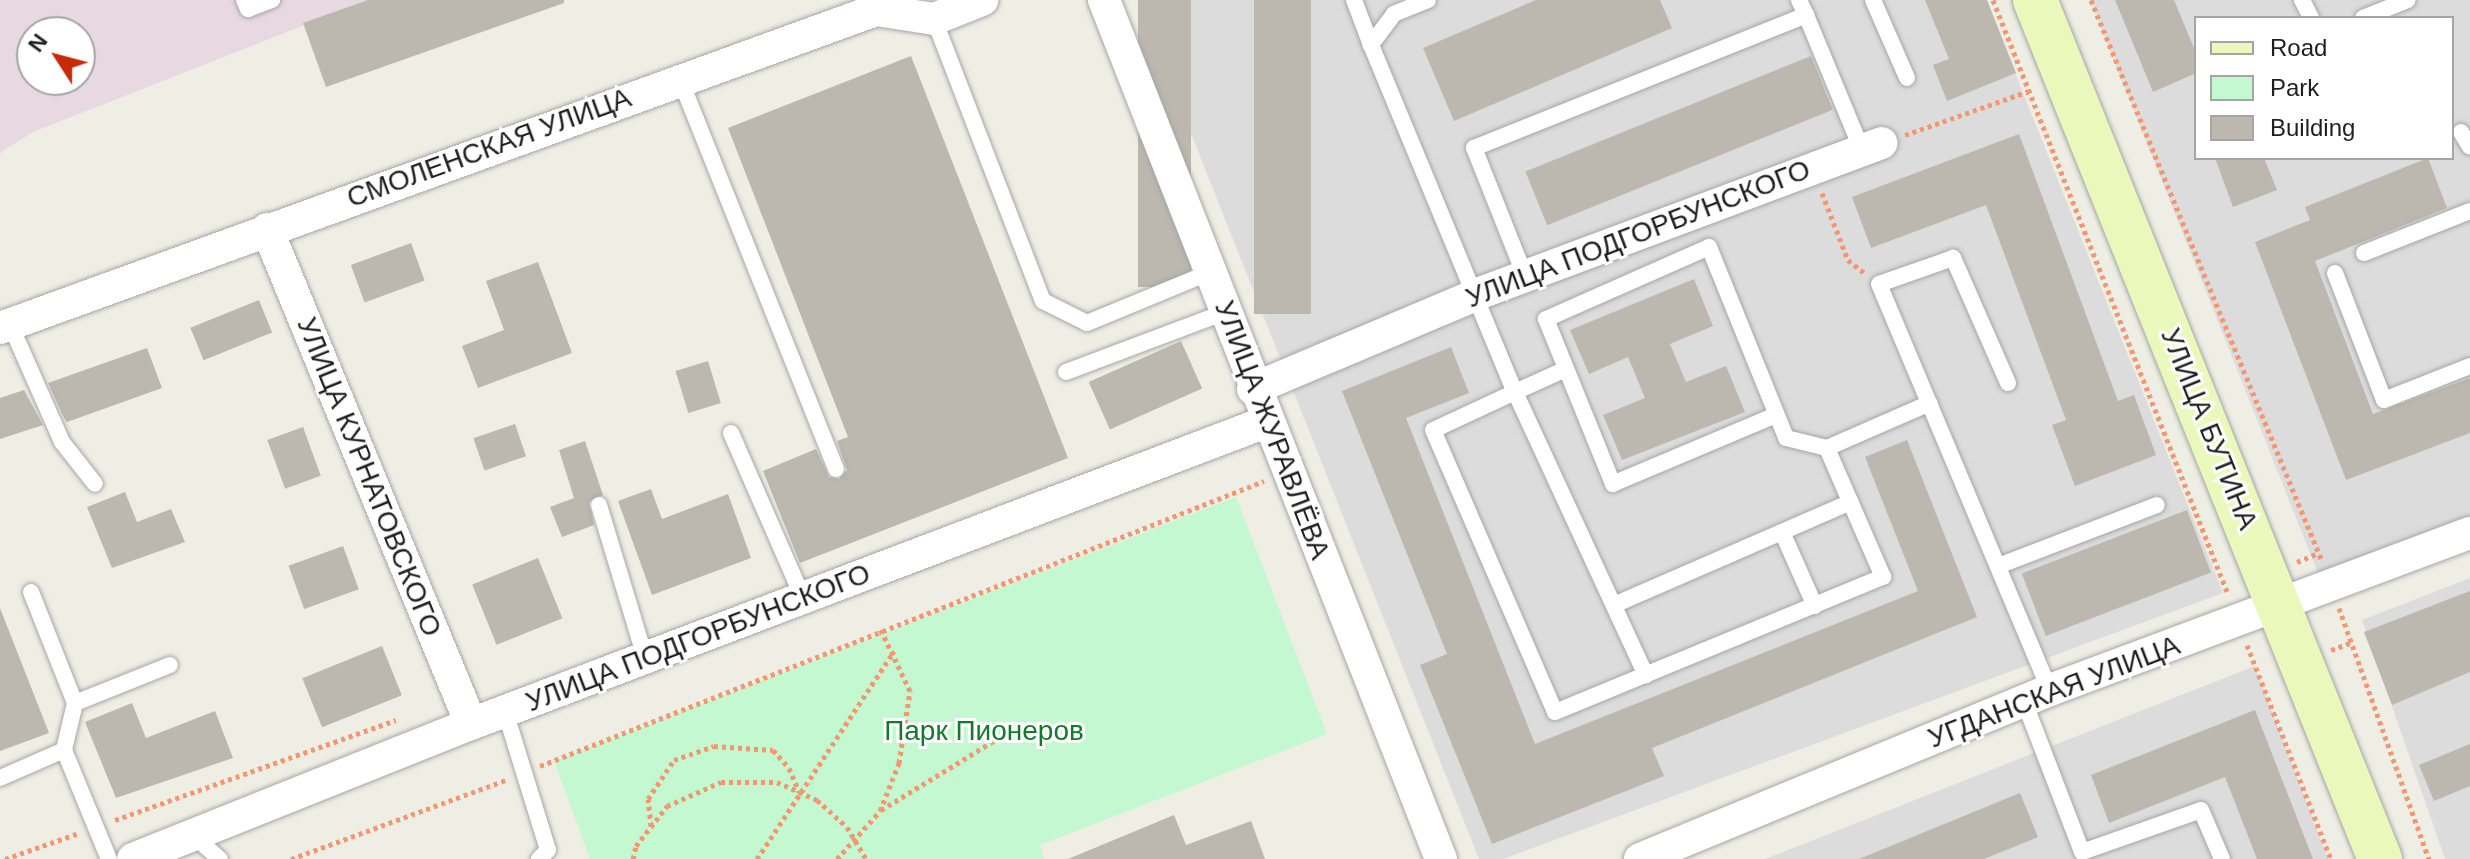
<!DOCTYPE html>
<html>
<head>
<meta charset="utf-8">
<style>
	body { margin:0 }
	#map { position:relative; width:2470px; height:859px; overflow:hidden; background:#efeee5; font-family:Arial,sans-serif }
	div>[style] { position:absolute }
	.residential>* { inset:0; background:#dddcdc }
	.industrial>* { inset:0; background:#e8d8e2 }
	.park>* { inset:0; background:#c4f8d1 }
	.building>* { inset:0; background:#bcb7af; transform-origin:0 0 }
	.path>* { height:5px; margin-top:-2.5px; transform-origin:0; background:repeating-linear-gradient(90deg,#f59670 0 4px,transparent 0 8px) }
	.roads { filter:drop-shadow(0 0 2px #a6a6a6) drop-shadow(0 0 2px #a6a6a6) }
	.service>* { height:16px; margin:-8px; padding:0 8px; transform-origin:8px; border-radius:8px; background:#fff }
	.minor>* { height:32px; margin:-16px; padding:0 16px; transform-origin:16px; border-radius:16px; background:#fff }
	.secondary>* { height:44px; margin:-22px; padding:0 22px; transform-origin:22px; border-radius:22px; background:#eaf8bb }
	span { translate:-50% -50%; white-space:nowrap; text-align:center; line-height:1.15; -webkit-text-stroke:6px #fff; paint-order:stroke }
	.street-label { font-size:28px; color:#1f1f1f }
	.park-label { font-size:28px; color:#0f7b2b }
	.legend { position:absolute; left:2194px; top:16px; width:260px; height:144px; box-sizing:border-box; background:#fff; border:2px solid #a5a5a5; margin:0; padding:10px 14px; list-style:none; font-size:24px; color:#1f1f1f }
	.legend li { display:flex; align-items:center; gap:16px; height:40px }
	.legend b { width:40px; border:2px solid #a5a5a5 }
	.north { position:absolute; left:16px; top:16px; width:80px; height:80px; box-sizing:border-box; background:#fff; border:2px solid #a5a5a5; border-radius:50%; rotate:306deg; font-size:22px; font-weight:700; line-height:32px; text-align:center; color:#1f1f1f }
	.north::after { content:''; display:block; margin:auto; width:28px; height:36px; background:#c82906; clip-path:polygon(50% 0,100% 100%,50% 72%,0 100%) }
</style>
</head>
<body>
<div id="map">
	<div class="residential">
		<i style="clip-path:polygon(1138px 0,1986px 0,2223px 593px,1503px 859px,1479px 859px)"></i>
		<i style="clip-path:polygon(evenodd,2090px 0,2470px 0,2470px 519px,2320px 578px,2090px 0,2196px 18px,2452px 18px,2452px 158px,2196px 158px,2196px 18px)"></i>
		<i style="clip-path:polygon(2470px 578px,2470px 859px,2445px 859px,2362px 620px)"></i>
		<i style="clip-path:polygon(2255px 666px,2328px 859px,1765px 859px)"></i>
	</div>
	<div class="industrial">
		<i style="clip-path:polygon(evenodd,0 0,368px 0,33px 132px,0 153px,0 0,32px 32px,80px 32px,80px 80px,32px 80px,32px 32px)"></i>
	</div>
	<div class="park">
		<i style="clip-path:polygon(1236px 497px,1327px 734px,1040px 845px,1044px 859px,590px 859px,554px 761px)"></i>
	</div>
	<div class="building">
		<i style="clip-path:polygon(368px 0,564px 0,564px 3px,326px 87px,303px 23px)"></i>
		<i style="left:1138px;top:0;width:53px;height:287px"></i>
		<i style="left:1254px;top:0;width:57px;height:314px"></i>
		<i style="clip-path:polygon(1536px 0,1660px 0,1672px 28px,1454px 121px,1423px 48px)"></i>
		<i style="clip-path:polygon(1925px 0,1987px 0,2016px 73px,1947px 101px,1933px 65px,1949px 59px)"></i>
		<i style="clip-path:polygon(2115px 0,2174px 0,2196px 53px,2196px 73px,2153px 92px)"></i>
		<i style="clip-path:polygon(911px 56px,1068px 458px,800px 563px,763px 471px,816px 449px,829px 477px,839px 479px,847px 470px,837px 441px,848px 437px,728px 128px)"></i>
		<i style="left:1811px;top:56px;width:58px;height:308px;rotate:68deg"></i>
		<i style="clip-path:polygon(2019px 134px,2118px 401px,2134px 395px,2156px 455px,2075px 486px,2052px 425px,2066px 420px,1986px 205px,1871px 248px,1852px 197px)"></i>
		<i style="clip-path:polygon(2215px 158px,2264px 158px,2277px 190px,2233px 207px)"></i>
		<i style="clip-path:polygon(2428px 158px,2447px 208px,2315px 261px,2373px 414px,2470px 378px,2470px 433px,2346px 480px,2255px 242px,2310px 220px,2305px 207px)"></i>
		<i style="left:411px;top:243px;width:40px;height:64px;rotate:70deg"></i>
		<i style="clip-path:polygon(538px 262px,572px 353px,478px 388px,462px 346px,504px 330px,486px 281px)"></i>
		<i style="clip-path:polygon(1694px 279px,1713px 326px,1670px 344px,1686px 382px,1726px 366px,1745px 412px,1622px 460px,1603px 415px,1645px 398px,1628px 357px,1589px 374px,1570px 330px)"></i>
		<i style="left:259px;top:300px;width:35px;height:74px;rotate:68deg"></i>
		<i style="left:1181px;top:341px;width:52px;height:101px;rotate:66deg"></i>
		<i style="clip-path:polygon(1451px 347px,1469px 393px,1406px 418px,1535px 744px,1918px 591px,1865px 457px,1907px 440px,1977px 617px,1652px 748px,1664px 776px,1492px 844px,1420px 665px,1447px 654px,1342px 391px)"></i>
		<i style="clip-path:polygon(147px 348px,162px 388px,67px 422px,64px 418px,48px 383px)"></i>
		<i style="left:708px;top:361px;width:44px;height:34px;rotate:73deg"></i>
		<i style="clip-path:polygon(24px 390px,43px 425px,0 439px,0 398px)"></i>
		<i style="left:515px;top:424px;width:34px;height:44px;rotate:71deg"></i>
		<i style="left:303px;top:427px;width:52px;height:38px;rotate:70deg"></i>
		<i style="clip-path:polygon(585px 441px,603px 495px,589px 502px,594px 525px,562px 537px,550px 507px,574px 498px,559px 450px)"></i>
		<i style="clip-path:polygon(651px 489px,662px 519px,728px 494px,751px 558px,652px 595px,618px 501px)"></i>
		<i style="clip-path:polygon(125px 492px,137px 522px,171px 509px,185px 542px,112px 568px,87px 507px)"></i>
		<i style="left:2187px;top:510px;width:67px;height:177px;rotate:69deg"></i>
		<i style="left:343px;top:546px;width:46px;height:58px;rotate:70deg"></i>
		<i style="left:538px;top:558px;width:65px;height:71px;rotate:68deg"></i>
		<i style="clip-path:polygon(2470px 591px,2470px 672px,2392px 705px,2364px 632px)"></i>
		<i style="clip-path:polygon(0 608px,49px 733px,0 751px)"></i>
		<i style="left:382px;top:646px;width:53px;height:86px;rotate:68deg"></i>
		<i style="clip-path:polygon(132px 703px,146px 738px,215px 711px,233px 758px,116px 798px,85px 722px)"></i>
		<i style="clip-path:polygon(2255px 710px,2313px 859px,2257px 859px,2225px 777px,2109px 823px,2091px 775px)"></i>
		<i style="clip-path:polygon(2470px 744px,2470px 786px,2434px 801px,2419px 765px)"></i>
		<i style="clip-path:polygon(2020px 793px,2038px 837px,1984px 859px,1859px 859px)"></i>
		<i style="clip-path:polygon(1174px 815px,1186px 845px,1251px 821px,1265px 859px,1068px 859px)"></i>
	</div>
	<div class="path">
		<i style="left:1993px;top:0;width:639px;rotate:68.42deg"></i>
		<i style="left:2091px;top:0;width:607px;rotate:67.62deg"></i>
		<i style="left:1905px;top:135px;width:132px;rotate:-19.5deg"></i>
		<i style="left:1822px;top:193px;width:72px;rotate:68.8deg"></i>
		<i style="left:1848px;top:260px;width:23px;rotate:38deg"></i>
		<i style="left:2297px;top:562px;width:23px;rotate:-23deg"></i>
		<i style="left:2339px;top:608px;width:267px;rotate:70.3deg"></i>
		<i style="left:2247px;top:645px;width:230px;rotate:68.6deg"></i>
		<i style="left:2331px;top:650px;width:20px;rotate:-20deg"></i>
		<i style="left:540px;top:766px;width:778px;rotate:-21.49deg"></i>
		<i style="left:881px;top:810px;width:145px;rotate:-31.5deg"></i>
		<i style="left:115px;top:820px;width:298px;rotate:-19.6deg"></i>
		<i style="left:651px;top:826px;width:27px;rotate:-96deg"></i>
		<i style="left:648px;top:799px;width:47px;rotate:-56.3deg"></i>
		<i style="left:674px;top:760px;width:42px;rotate:-19.3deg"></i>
		<i style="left:714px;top:746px;width:59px;rotate:3.9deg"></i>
		<i style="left:773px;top:750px;width:24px;rotate:48deg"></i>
		<i style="left:789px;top:768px;width:26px;rotate:67deg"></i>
		<i style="left:5px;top:859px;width:78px;rotate:-19.4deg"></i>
		<i style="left:291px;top:859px;width:231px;rotate:-20.2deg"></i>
		<i style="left:633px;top:859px;width:13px;rotate:-77deg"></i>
		<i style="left:636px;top:846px;width:51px;rotate:-52.2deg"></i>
		<i style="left:667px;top:806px;width:59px;rotate:-24deg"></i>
		<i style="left:721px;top:782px;width:56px"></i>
		<i style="left:777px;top:782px;width:44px;rotate:24.2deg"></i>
		<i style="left:817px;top:800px;width:40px;rotate:42deg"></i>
		<i style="left:847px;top:827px;width:37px;rotate:59deg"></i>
		<i style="left:757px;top:859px;width:249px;rotate:-56.6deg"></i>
		<i style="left:837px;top:859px;width:64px;rotate:-48.1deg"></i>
		<i style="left:880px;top:811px;width:52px;rotate:-68.4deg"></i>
		<i style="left:899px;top:763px;width:73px;rotate:-81.3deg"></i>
		<i style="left:910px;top:691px;width:70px;rotate:-115.5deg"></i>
	</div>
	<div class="roads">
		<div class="service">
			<i style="left:244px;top:0;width:10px;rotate:66deg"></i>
			<i style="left:248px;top:9px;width:26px;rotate:-21deg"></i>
			<i style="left:1354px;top:0;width:48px;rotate:69.3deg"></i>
			<i style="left:1428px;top:0;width:37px;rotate:158deg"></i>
			<i style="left:1394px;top:14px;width:39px;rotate:127deg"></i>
			<i style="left:1371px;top:45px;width:376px;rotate:67.5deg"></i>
			<i style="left:1515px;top:392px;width:90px;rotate:155.1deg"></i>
			<i style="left:1433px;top:430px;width:307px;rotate:66.6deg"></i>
			<i style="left:1555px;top:712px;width:355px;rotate:-22.4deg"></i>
			<i style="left:1883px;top:577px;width:141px;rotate:-113.5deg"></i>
			<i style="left:1827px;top:448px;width:112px;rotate:-23.6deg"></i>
			<i style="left:1799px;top:0;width:17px;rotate:65deg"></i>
			<i style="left:1873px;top:0;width:85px;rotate:66.4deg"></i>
			<i style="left:2302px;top:0;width:20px;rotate:63deg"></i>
			<i style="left:2363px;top:18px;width:48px;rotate:-21.8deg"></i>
			<i style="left:934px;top:19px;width:302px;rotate:68.9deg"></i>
			<i style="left:1043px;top:301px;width:49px;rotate:26.6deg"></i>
			<i style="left:1087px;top:323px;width:134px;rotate:-22.4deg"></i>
			<i style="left:680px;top:79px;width:420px;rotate:68.2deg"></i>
			<i style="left:2461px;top:132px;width:17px;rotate:59deg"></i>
			<i style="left:2364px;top:253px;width:114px;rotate:-21.6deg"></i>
			<i style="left:2335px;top:273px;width:136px;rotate:68.9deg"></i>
			<i style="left:2384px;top:400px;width:92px;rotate:-21.6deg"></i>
			<i style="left:1525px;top:276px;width:138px;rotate:-111.7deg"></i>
			<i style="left:1474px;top:148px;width:358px;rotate:-21.8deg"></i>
			<i style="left:1806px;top:15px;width:146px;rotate:67.5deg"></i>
			<i style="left:10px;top:324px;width:129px;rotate:66.2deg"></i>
			<i style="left:62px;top:442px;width:53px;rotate:51.8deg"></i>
			<i style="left:1566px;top:369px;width:56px;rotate:155.7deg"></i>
			<i style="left:1515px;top:392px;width:312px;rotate:65.2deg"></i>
			<i style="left:1066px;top:372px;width:171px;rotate:-20.6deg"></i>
			<i style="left:2008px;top:383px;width:137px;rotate:-113.7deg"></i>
			<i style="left:1953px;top:258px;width:78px;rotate:160.6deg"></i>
			<i style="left:1879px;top:284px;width:441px;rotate:67.2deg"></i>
			<i style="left:1776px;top:415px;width:177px;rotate:157.1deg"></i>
			<i style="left:1613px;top:484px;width:178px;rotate:-112.1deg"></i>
			<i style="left:1546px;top:319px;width:178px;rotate:-23.8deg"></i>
			<i style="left:1709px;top:247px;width:206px;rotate:68deg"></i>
			<i style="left:1786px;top:438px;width:42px;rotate:13.7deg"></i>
			<i style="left:731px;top:433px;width:180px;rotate:66.4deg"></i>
			<i style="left:599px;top:505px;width:159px;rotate:73.2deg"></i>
			<i style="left:1782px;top:532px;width:81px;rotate:66deg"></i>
			<i style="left:1998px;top:566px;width:170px;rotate:-21deg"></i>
			<i style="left:31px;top:592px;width:119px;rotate:68.4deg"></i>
			<i style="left:75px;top:703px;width:48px;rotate:103.2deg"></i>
			<i style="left:64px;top:750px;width:118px;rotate:67.6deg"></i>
			<i style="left:1614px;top:605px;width:258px;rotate:-23.5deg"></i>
			<i style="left:2024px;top:701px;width:162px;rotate:69deg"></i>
			<i style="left:2082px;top:852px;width:126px;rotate:-19.4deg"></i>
			<i style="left:2201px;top:810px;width:53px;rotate:66.8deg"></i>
			<i style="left:75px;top:703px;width:102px;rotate:-21.8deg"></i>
			<i style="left:505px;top:711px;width:145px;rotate:72.8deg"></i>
			<i style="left:548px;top:850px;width:13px;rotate:135deg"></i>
			<i style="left:0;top:778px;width:70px;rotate:-23.6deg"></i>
			<i style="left:193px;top:835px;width:36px;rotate:42deg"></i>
		</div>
		<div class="minor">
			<i style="left:1104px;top:0;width:923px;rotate:68.58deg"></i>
			<i style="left:267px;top:229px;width:535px;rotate:67.6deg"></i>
			<i style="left:0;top:328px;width:932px;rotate:-19.95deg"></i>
			<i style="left:876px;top:10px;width:59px;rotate:8.8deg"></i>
			<i style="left:934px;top:19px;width:52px;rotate:-21.6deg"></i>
			<i style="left:1253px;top:389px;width:241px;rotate:-22.9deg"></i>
			<i style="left:1475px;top:295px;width:434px;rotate:-20.5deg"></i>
			<i style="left:133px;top:859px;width:364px;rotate:-21.8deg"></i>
			<i style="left:471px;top:724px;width:850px;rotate:-20.8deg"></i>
			<i style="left:1640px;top:859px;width:443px;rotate:-22.4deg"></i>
			<i style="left:2050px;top:690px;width:448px;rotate:-20.5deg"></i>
		</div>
		<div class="secondary">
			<i style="left:2035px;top:0;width:926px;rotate:68.12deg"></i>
		</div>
	</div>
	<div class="street-label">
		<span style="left:489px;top:148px;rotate:-20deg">СМОЛЕНСКАЯ УЛИЦА</span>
		<span style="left:1638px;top:234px;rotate:-21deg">УЛИЦА ПОДГОРБУНСКОГО</span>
		<span style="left:2209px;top:429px;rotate:68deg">УЛИЦА БУТИНА</span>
		<span style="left:1272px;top:430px;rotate:69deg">УЛИЦА ЖУРАВЛЁВА</span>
		<span style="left:369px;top:477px;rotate:68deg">УЛИЦА КУРНАТОВСКОГО</span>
		<span style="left:698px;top:638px;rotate:-21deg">УЛИЦА ПОДГОРБУНСКОГО</span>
		<span style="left:2054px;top:692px;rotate:-21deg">УГДАНСКАЯ УЛИЦА</span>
	</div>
	<div class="park-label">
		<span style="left:984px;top:731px">Парк Пионеров</span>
	</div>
	<ul class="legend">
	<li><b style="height:10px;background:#eaf8bb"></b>Road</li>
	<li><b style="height:22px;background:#c4f8d1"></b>Park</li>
	<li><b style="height:22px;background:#bcb7af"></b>Building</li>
	</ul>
	<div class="north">N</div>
</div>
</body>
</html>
